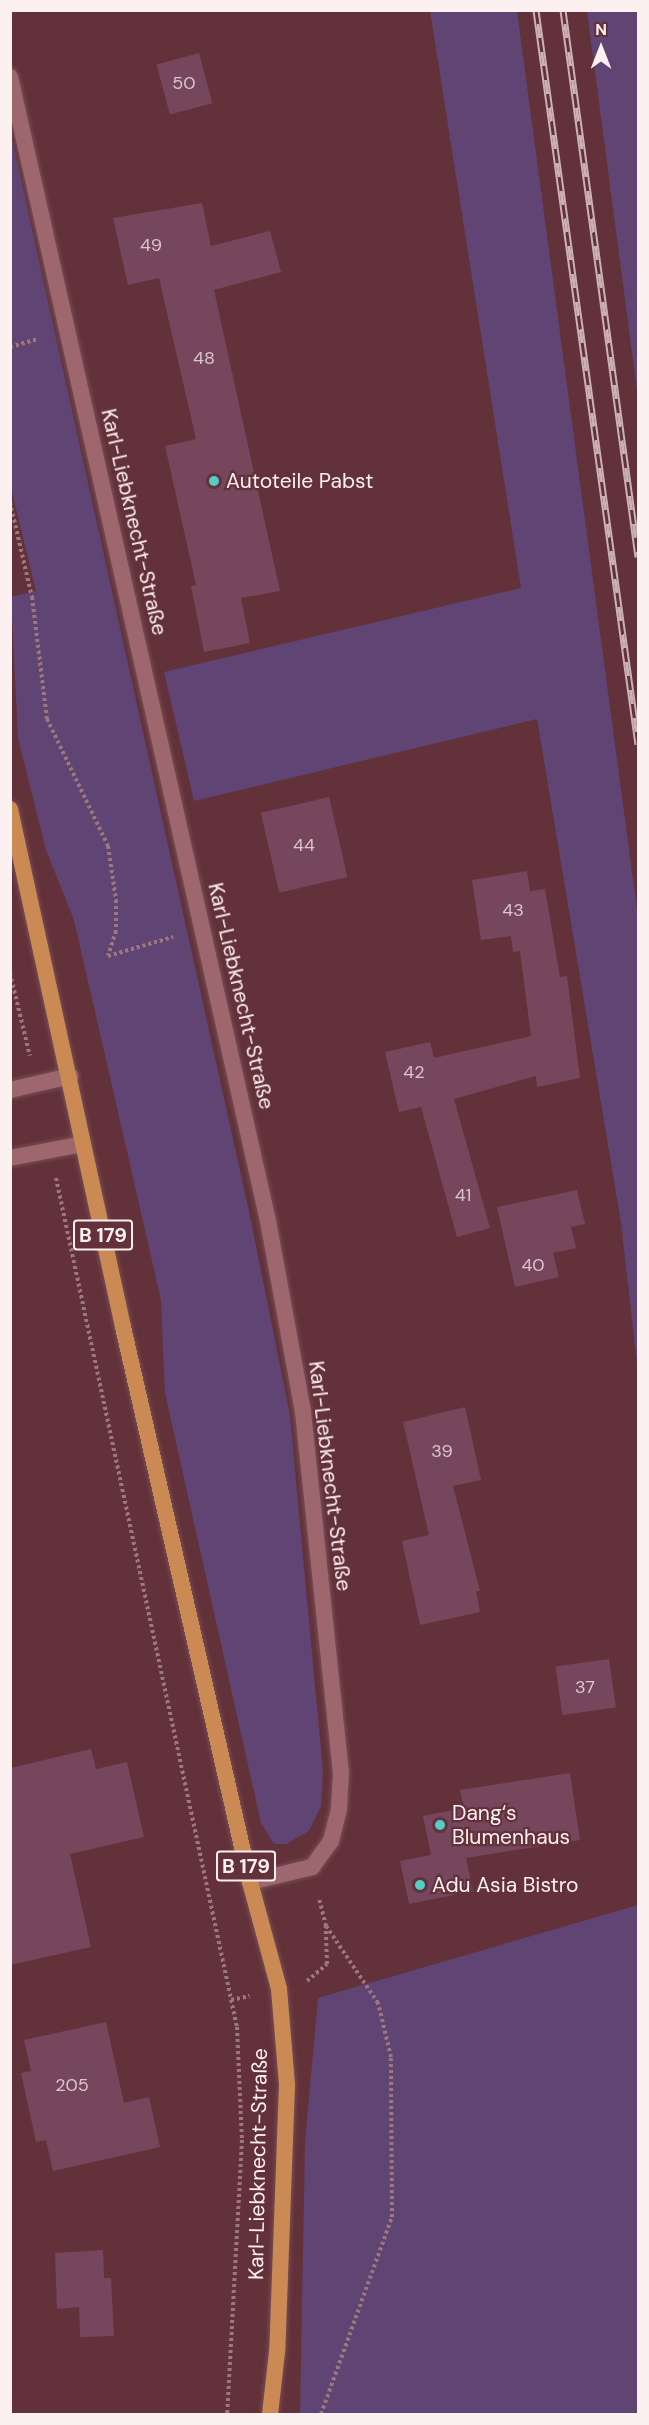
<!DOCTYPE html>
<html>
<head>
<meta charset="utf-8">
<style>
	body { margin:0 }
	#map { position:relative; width:649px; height:2425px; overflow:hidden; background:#633139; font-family:"DM Sans",sans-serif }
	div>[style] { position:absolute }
	.green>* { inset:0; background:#604473 }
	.building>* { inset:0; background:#76465c; transform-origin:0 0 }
	.path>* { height:4px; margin-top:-2px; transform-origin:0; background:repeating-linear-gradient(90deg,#9c787d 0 3px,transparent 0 6px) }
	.roads { filter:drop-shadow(0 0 2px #764f56) drop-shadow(0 0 2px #764f56) }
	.minor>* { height:16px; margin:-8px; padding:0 8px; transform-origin:8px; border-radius:8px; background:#9e666d }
	.primary>* { height:16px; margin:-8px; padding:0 8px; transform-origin:8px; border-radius:8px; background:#cb8a53 }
	.rail>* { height:7px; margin-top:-3.5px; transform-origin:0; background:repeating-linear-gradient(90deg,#633139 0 14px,#cbb2b5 0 28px); box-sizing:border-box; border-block:2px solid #cbb2b5 }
	.dots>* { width:16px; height:16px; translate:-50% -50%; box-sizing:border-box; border:3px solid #633139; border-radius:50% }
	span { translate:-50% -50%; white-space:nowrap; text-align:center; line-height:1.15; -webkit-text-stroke:4.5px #633139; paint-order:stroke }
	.number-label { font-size:18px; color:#dbc6cc }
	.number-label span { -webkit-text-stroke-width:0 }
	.shield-label span { padding:2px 4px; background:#633139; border:2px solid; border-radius:4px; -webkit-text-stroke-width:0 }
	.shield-label { font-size:20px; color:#fdf0f1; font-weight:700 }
	.poi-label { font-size:21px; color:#fdf0f1 }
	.left { translate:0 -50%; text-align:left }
	.street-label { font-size:21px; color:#fdf0f1 }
	.frame { position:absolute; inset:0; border:12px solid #fdf0f1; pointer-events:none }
	.north { position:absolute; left:571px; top:18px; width:60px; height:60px; -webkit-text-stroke:4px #633139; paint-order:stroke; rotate:0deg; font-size:16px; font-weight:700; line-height:24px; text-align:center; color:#fdf0f1 }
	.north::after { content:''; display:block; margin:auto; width:21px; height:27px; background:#fdf0f1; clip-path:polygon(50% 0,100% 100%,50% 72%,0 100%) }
</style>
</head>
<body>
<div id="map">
	<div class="green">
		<i style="clip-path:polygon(430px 11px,517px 11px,638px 917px,638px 1372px,621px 1223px,537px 719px,194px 801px,164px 672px,521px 588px)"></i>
		<i style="clip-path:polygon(587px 11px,638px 11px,638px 398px)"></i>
		<i style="clip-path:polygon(11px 134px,250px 1216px,290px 1415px,323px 1772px,321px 1806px,309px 1831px,286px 1844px,274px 1844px,261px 1823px,165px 1393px,161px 1300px,74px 920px,46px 850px,18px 738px,11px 597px,36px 591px,11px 488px)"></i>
		<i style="clip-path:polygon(638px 1905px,638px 2414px,300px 2414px,305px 2142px,318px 1998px)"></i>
	</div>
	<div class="building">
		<i style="left:199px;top:53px;width:52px;height:44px;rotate:75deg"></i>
		<i style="clip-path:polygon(202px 203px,211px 246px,270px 231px,281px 272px,214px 290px,280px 591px,241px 598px,250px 643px,204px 652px,191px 586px,196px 585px,165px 446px,196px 439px,159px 278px,128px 285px,113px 218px)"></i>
		<i style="left:329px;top:797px;width:82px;height:70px;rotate:77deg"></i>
		<i style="clip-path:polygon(527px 871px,530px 891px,545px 889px,560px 977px,567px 976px,580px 1078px,537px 1087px,536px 1076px,454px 1099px,490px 1228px,457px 1237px,421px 1107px,399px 1112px,385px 1052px,430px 1042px,434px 1058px,531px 1036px,520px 951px,513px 952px,511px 936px,481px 940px,472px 880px)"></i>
		<i style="clip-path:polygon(577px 1190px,585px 1224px,571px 1227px,576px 1248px,553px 1253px,559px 1277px,515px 1287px,497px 1207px)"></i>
		<i style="clip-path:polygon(465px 1407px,481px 1480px,453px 1486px,480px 1591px,476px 1591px,480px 1612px,420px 1625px,402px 1541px,429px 1535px,403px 1422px)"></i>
		<i style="left:609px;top:1659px;width:49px;height:54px;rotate:82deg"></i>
		<i style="clip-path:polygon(91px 1749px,96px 1769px,127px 1762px,144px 1837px,70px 1854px,91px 1947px,10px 1965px,10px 1768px)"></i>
		<i style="clip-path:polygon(570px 1773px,580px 1840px,466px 1858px,473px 1891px,409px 1904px,400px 1861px,431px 1855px,423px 1816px,464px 1808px,460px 1790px)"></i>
		<i style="clip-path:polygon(106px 2022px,124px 2103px,149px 2097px,160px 2147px,53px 2171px,46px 2140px,36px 2142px,21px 2073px,31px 2071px,24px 2040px)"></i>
		<i style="clip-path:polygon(103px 2250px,104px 2278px,111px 2278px,114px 2336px,80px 2337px,79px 2307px,57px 2309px,55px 2253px)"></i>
	</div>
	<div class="path">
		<i style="left:10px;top:347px;width:29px;rotate:-16deg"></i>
		<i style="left:10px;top:502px;width:98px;rotate:77deg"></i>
		<i style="left:32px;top:597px;width:123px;rotate:83deg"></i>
		<i style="left:47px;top:719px;width:141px;rotate:64.3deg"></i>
		<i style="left:108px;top:846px;width:55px;rotate:81.6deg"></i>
		<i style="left:116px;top:900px;width:31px;rotate:90deg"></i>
		<i style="left:116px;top:931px;width:26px;rotate:108deg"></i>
		<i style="left:108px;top:956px;width:68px;rotate:-16.3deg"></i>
		<i style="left:10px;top:973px;width:85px;rotate:76.5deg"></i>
		<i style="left:56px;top:1178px;width:868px;rotate:77.97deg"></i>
		<i style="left:237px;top:2027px;width:113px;rotate:87.5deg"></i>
		<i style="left:242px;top:2140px;width:274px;rotate:93.1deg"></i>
		<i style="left:307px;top:1981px;width:26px;rotate:-40deg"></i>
		<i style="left:327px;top:1964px;width:38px;rotate:-92deg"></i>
		<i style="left:326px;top:1926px;width:30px;rotate:-104deg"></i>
		<i style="left:231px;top:2000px;width:19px;rotate:-12deg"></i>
		<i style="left:321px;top:2414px;width:209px;rotate:-70.2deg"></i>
		<i style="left:392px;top:2217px;width:160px;rotate:-90.4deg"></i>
		<i style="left:391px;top:2057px;width:56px;rotate:-103.5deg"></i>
		<i style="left:378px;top:2003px;width:93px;rotate:-124deg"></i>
	</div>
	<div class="roads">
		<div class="minor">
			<i style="left:10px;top:77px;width:1173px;rotate:77.29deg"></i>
			<i style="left:268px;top:1221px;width:194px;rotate:79.6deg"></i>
			<i style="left:303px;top:1412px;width:361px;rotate:84deg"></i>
			<i style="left:341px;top:1771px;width:38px;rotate:93deg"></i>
			<i style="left:339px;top:1809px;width:33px;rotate:104deg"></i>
			<i style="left:331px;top:1841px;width:32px;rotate:126deg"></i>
			<i style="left:312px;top:1867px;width:64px;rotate:166.4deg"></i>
			<i style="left:10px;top:1090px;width:62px;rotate:-13.1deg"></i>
			<i style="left:10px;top:1158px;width:74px;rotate:-10.9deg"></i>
		</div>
		<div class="primary">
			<i style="left:10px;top:809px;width:530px;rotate:77.69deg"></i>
			<i style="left:123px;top:1327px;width:569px;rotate:77.11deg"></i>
			<i style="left:250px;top:1882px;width:111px;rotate:74.8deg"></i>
			<i style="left:279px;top:1989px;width:96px;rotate:85.2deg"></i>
			<i style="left:287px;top:2085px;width:267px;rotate:92.1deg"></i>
			<i style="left:277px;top:2352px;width:62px;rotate:96.4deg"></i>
		</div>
	</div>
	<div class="rail">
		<i style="left:536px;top:10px;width:741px;rotate:82.09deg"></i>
		<i style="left:563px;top:10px;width:552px;rotate:82.19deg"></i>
	</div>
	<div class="dots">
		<i style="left:214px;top:481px;background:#54cdc8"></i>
		<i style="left:440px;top:1825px;background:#54cdc8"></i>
		<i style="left:420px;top:1885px;background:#54cdc8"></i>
	</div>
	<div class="number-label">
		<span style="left:184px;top:83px">50</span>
		<span style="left:151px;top:245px">49</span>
		<span style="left:204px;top:358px">48</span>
		<span style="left:304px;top:845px">44</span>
		<span style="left:513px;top:910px">43</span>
		<span style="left:414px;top:1072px">42</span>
		<span style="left:463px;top:1195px">41</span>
		<span style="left:533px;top:1265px">40</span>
		<span style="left:442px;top:1451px">39</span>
		<span style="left:585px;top:1687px">37</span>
		<span style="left:72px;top:2085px">205</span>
	</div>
	<div class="shield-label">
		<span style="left:103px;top:1235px">B 179</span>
		<span style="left:246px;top:1866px">B 179</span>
	</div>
	<div class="poi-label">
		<span class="left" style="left:226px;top:481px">Autoteile Pabst</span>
		<span class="left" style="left:452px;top:1825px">Dang‘s<br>Blumenhaus</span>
		<span class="left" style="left:432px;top:1885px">Adu Asia Bistro</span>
	</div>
	<div class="street-label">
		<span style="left:134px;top:522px;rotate:77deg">Karl-Liebknecht-Straße</span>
		<span style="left:241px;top:996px;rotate:77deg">Karl-Liebknecht-Straße</span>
		<span style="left:330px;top:1476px;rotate:83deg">Karl-Liebknecht-Straße</span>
		<span style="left:258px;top:2164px;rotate:-89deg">Karl-Liebknecht-Straße</span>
	</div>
	<div class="frame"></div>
	<div class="north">N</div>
</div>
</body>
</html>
